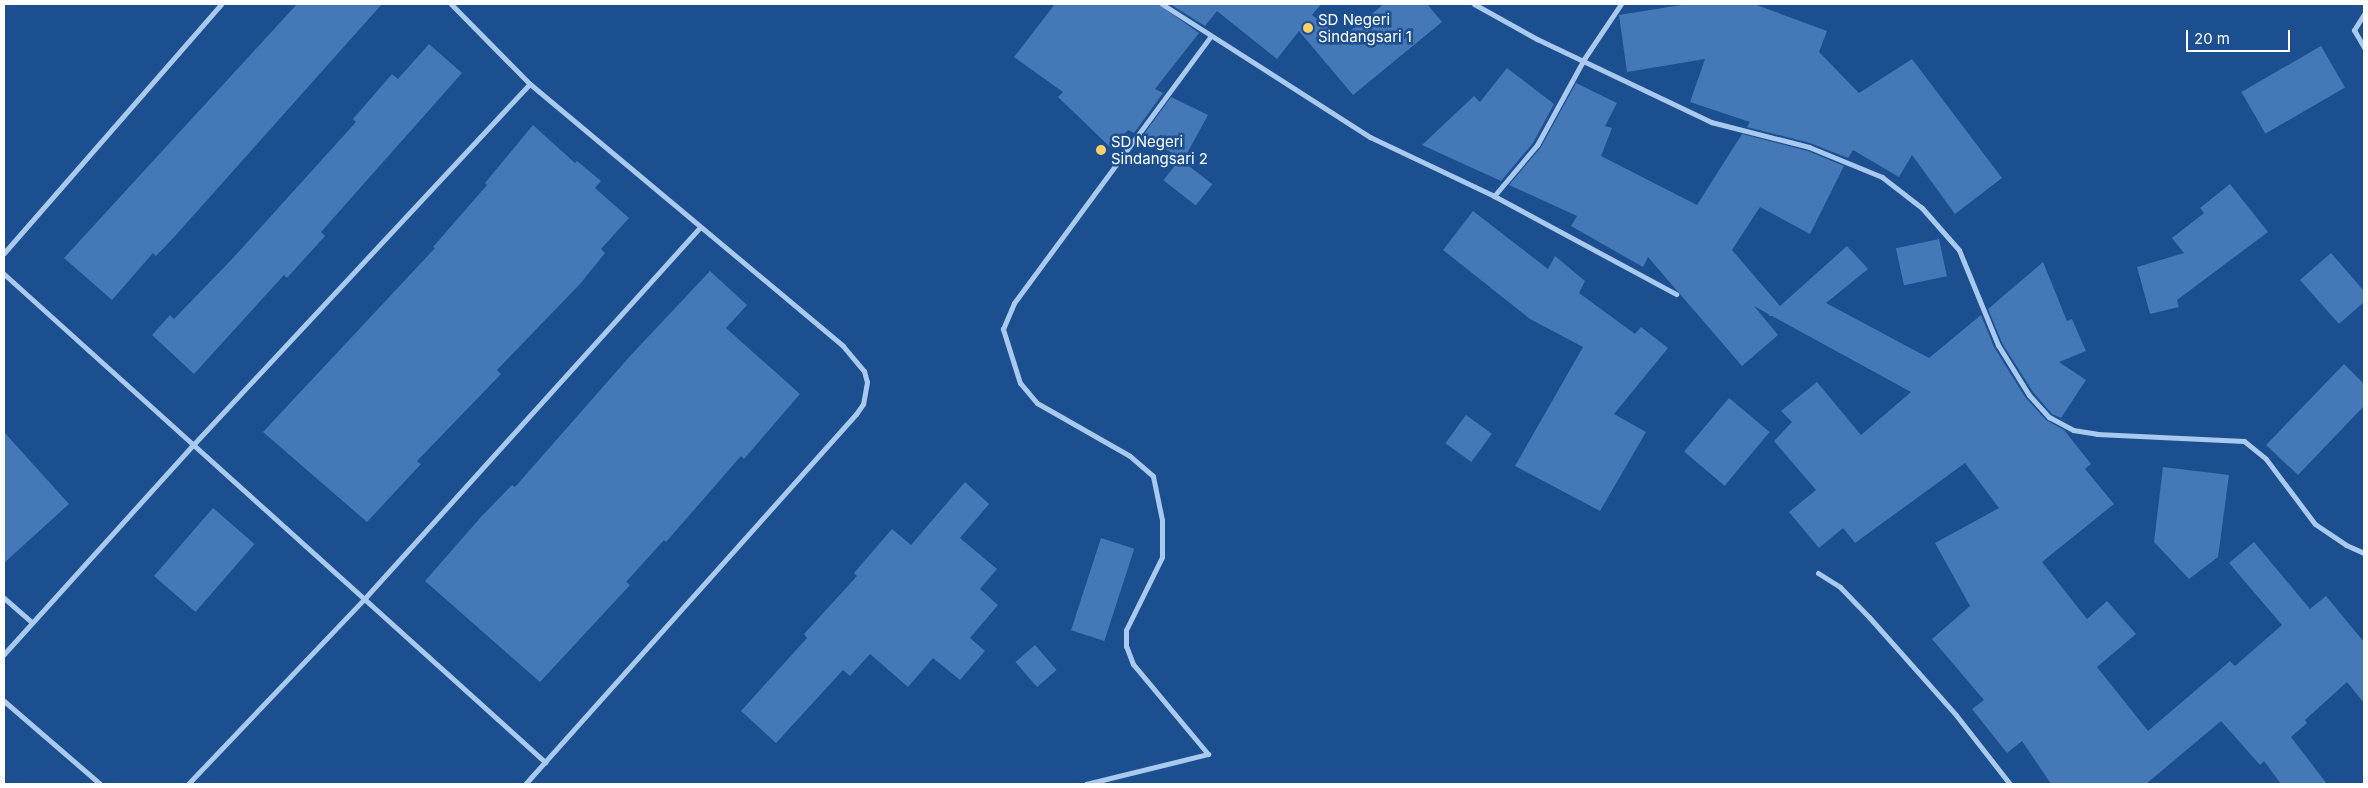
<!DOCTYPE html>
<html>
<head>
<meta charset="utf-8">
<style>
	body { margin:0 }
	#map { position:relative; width:2368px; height:788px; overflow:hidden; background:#1b4f8f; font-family:Inter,sans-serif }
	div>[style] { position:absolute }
	.building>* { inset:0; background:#4478b7; transform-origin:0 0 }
	.minor>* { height:5px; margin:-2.5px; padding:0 2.5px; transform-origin:2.5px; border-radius:2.5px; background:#a9c9ee }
	.dots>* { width:14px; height:14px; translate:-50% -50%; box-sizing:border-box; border:2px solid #1b4f8f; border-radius:50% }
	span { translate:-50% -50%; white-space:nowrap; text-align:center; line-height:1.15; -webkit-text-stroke:5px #1b4f8f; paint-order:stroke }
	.poi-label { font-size:15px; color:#fff }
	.left { translate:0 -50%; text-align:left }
	.frame { position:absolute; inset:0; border:5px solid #fff; pointer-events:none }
	.scale { position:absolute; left:2186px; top:30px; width:104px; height:22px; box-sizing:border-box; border:2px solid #fff; border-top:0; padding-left:6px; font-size:15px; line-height:18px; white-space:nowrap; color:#fff; -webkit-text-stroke:4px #1b4f8f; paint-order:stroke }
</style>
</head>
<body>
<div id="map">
	<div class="building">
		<i style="clip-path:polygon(297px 4px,382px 4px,175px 236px,156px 256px,153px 253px,112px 300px,64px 258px)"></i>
		<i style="clip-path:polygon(1055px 4px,1158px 4px,1199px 33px,1155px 89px,1163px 93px,1134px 133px,1128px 130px,1111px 148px,1058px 97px,1063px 92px,1014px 57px)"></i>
		<i style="clip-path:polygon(1170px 4px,1321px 4px,1312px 15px,1340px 36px,1346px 31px,1348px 33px,1384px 4px,1427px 4px,1442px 22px,1353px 95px,1299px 31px,1277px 59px,1217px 11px,1205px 26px)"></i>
		<i style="clip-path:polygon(1687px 4px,1754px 4px,1827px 31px,1819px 52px,1859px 93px,1912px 59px,2002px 178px,1955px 214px,1912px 155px,1899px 177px,1853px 150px,1848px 158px,1810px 143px,1747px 127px,1750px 122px,1690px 102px,1705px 59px,1627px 72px,1619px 15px)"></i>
		<i style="clip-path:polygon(429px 44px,462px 73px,321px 232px,325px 236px,287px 278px,284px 275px,194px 374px,152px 335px,170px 315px,174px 319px,233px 258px,356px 122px,353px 119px,392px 74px,398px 79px)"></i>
		<i style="left:2321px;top:46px;width:48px;height:92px;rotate:60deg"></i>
		<i style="clip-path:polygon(1507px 68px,1554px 104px,1533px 143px,1501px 181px,1422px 145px,1474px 96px,1480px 102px)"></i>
		<i style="clip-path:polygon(1576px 83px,1617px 103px,1605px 126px,1612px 128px,1601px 156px,1697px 205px,1742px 134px,1808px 151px,1844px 166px,1810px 234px,1760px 207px,1732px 250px,1780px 306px,1847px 246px,1868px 269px,1826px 303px,1929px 358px,1981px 315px,1994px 347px,2025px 397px,2046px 420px,2064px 430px,2091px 464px,2085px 469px,2114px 504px,2042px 562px,2087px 619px,2107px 601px,2136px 634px,2097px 667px,2148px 731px,2230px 661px,2235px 666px,2282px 625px,2229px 563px,2254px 542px,2310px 609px,2326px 596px,2364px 642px,2364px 703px,2347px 682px,2305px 720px,2307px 723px,2291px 737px,2327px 784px,2281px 784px,2264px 761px,2260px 765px,2221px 721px,2146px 784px,2051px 784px,2022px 741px,2007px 753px,1972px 709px,1984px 700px,1932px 639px,1970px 606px,1935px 543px,1999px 508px,1965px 463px,1855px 543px,1843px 528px,1819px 548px,1789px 512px,1816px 490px,1774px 441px,1792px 422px,1781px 411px,1817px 382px,1861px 435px,1911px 392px,1772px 316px,1768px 316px,1770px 315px,1754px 306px,1778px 335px,1742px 366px,1648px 257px,1643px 267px,1571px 226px,1577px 216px,1509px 185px,1541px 147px)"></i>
		<i style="clip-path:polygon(1171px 97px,1208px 115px,1184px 159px,1142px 137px)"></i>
		<i style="clip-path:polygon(533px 125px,575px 163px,577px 161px,601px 181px,595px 188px,629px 218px,601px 249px,605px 253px,580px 284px,497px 370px,501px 374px,417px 461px,421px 464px,367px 522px,263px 432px,435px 248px,433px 247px,487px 185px,485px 183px)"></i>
		<i style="left:1180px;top:159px;width:41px;height:27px;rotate:38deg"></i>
		<i style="clip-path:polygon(2230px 184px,2268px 232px,2177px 300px,2179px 307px,2150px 314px,2137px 267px,2184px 253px,2172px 238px,2204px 213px,2200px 208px)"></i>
		<i style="clip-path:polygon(1473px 211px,1548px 269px,1555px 256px,1585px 281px,1579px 293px,1635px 334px,1641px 327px,1668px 348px,1614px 414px,1646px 432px,1600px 511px,1515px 466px,1583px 347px,1530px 319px,1443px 250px)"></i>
		<i style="left:1939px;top:239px;width:38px;height:44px;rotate:78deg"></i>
		<i style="clip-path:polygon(2331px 253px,2364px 291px,2364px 302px,2339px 324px,2300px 280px)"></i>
		<i style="clip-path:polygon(2043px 262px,2067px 321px,2072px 319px,2086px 351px,2059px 362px,2086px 380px,2061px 418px,2052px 414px,2033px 392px,2002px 343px,1988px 309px)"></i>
		<i style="clip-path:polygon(710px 271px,747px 305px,726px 328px,800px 394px,744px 459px,741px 456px,666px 542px,664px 540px,626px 582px,630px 585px,540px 682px,425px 581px,480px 518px,512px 485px,515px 487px,631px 355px)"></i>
		<i style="clip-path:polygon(2344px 364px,2364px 384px,2364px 406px,2298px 475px,2266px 445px)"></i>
		<i style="left:1729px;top:398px;width:53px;height:70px;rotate:40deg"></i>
		<i style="left:1466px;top:415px;width:32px;height:35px;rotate:36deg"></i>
		<i style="clip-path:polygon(4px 432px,69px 504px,4px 563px)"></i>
		<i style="clip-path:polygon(2163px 467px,2229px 475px,2218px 557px,2189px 579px,2154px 542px)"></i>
		<i style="clip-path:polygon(965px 482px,989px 504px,960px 538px,997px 569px,980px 589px,998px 605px,970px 638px,985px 651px,960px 680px,933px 658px,908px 687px,870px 654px,850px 676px,843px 670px,776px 743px,741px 711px,807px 638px,804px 634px,857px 576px,854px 573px,892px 529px,911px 545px)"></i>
		<i style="left:213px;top:508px;width:55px;height:90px;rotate:41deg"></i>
		<i style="left:1101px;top:538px;width:35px;height:97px;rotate:18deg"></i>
		<i style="left:1035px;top:645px;width:33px;height:26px;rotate:49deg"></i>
	</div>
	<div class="minor">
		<i style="left:451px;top:4px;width:112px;rotate:45.4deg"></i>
		<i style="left:530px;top:84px;width:408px;rotate:39.9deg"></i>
		<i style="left:843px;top:346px;width:33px;rotate:50deg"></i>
		<i style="left:864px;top:371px;width:11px;rotate:75deg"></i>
		<i style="left:867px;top:382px;width:22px;rotate:100deg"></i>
		<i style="left:863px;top:404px;width:12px;rotate:125deg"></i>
		<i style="left:856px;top:414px;width:496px;rotate:131.8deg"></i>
		<i style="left:1162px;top:4px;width:247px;rotate:32.6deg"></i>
		<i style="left:1370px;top:137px;width:137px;rotate:25.4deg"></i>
		<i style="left:1494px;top:196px;width:207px;rotate:28.3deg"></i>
		<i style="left:1474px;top:4px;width:72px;rotate:29.1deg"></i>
		<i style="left:1537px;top:39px;width:193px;rotate:25.5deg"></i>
		<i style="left:1711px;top:122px;width:101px;rotate:14.3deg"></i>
		<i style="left:1809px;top:147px;width:79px;rotate:22.3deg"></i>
		<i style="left:1882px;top:177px;width:51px;rotate:37.8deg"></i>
		<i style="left:1922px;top:208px;width:56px;rotate:48.6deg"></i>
		<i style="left:1959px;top:250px;width:103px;rotate:67.7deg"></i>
		<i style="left:1998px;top:345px;width:59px;rotate:58.2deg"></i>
		<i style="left:2029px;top:395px;width:30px;rotate:48deg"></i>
		<i style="left:2049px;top:417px;width:27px;rotate:28deg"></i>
		<i style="left:2073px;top:430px;width:24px;rotate:9deg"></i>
		<i style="left:2097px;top:434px;width:147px;rotate:2.7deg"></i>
		<i style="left:2244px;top:441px;width:28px;rotate:39deg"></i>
		<i style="left:2266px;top:459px;width:81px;rotate:53deg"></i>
		<i style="left:2315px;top:524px;width:37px;rotate:34deg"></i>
		<i style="left:2346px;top:545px;width:20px;rotate:24deg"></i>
		<i style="left:2364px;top:14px;width:19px;rotate:122deg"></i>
		<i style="left:2354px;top:30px;width:20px;rotate:60deg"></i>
		<i style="left:1494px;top:196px;width:67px;rotate:-49.9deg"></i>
		<i style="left:1537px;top:145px;width:98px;rotate:-61.3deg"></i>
		<i style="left:1584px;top:59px;width:66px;rotate:-56.1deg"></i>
		<i style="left:4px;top:253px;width:330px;rotate:-48.9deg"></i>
		<i style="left:4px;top:274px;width:729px;rotate:42.05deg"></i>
		<i style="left:1818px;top:573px;width:26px;rotate:32deg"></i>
		<i style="left:1840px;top:587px;width:42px;rotate:46deg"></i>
		<i style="left:1869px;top:617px;width:131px;rotate:48.4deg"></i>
		<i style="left:1956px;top:715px;width:88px;rotate:52deg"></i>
		<i style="left:4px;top:598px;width:37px;rotate:41deg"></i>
		<i style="left:4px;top:654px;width:280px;rotate:-47.9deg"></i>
		<i style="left:192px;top:446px;width:495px;rotate:-47deg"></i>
		<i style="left:4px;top:701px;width:127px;rotate:40.8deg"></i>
		<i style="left:188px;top:784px;width:257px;rotate:-46.4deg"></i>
		<i style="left:365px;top:598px;width:498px;rotate:-47.9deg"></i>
		<i style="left:1086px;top:784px;width:126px;rotate:-13.8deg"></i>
		<i style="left:1208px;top:754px;width:117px;rotate:-129.8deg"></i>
		<i style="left:1133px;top:664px;width:19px;rotate:-111deg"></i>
		<i style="left:1126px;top:646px;width:16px;rotate:-90deg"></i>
		<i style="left:1126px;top:630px;width:81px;rotate:-63.7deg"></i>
		<i style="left:1162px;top:557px;width:37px;rotate:-90deg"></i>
		<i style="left:1162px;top:520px;width:45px;rotate:-101.6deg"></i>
		<i style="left:1153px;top:476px;width:30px;rotate:-139deg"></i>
		<i style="left:1130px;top:456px;width:107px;rotate:-150.3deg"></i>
		<i style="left:1037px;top:403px;width:26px;rotate:-130deg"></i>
		<i style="left:1020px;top:383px;width:57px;rotate:-107.5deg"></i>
		<i style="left:1003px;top:329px;width:28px;rotate:-67deg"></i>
		<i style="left:1014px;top:303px;width:330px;rotate:-53.6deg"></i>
	</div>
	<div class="dots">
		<i style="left:1308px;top:28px;background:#ffd166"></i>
		<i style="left:1101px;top:150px;background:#ffd166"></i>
	</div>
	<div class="poi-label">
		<span class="left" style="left:1318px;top:28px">SD Negeri<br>Sindangsari 1</span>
		<span class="left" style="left:1111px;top:150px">SD Negeri<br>Sindangsari 2</span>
	</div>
	<div class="frame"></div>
	<div class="scale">20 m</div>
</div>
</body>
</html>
